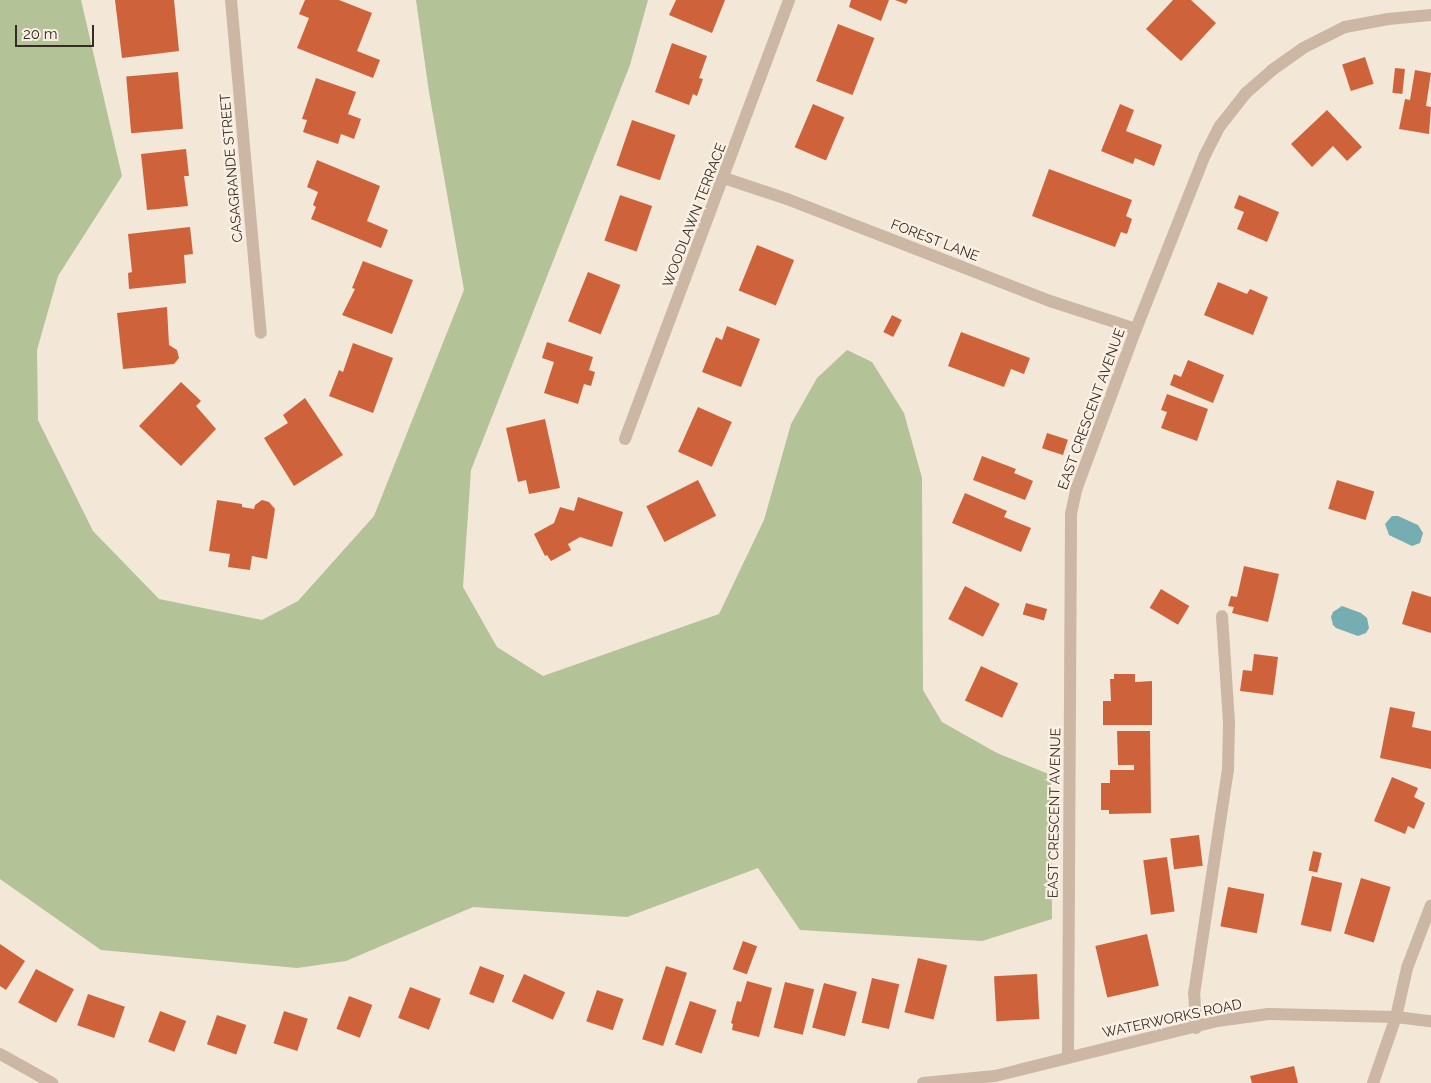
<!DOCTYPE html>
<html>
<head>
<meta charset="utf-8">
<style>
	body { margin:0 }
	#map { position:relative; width:1431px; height:1083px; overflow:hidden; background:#f3e7d8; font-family:Raleway,sans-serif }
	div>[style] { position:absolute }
	.green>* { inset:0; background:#b3c297 }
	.water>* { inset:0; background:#75adb1 }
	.building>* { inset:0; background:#ce633b; transform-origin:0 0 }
	.lane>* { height:12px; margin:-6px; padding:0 6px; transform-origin:6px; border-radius:6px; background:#cbb7a3 }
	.street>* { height:12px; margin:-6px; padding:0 6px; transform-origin:6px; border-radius:6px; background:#cbb7a3 }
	span { translate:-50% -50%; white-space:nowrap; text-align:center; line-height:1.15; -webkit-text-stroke:4.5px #faf1e4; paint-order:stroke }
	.street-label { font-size:14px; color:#362b26 }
	.scale { position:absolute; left:15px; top:25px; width:79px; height:22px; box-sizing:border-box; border:2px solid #362b26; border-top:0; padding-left:6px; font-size:15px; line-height:18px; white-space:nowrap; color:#362b26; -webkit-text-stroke:4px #faf1e4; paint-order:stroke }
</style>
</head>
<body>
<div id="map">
	<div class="green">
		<i style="clip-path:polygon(0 0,81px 0,122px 176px,58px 276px,37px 350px,38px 420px,93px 531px,159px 599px,262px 620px,298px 601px,374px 516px,464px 290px,429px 92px,416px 0,648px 0,630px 65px,471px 470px,463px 587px,497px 647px,543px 676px,719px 614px,764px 520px,791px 424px,817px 378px,847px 350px,872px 362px,904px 413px,922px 478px,923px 690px,942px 722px,997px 753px,1051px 775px,1052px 919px,982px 941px,800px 930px,758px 868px,627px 917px,473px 907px,346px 961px,297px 968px,101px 950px,0 879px)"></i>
	</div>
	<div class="water">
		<i style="clip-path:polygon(1392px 516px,1398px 516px,1418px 525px,1423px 533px,1420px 543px,1412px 546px,1389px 535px,1385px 524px)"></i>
		<i style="clip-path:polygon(1342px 606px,1361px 613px,1367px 618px,1369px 628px,1366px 633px,1358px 636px,1336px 628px,1333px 625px,1331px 617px,1333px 612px)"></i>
	</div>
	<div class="building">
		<i style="clip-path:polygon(115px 0,174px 0,179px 51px,122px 58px)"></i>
		<i style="clip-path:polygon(305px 0,339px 0,372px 13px,357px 51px,380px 60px,373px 78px,297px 48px,309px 18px,299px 14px)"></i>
		<i style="clip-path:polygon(676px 0,725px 0,712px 33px,669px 15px)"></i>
		<i style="clip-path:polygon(851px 0,889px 0,881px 21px,849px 7px)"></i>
		<i style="clip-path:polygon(895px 0,908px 0,906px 4px)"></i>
		<i style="clip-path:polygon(1173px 0,1191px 0,1216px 23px,1181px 61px,1146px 29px)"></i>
		<i style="left:838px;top:24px;width:39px;height:61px;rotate:21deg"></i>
		<i style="clip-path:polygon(672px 43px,707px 56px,699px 78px,703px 79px,697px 96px,693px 94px,689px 105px,655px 92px)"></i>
		<i style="left:1365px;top:57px;width:28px;height:24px;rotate:72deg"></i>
		<i style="left:1395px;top:68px;width:10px;height:25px;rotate:6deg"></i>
		<i style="clip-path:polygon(1415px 70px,1431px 73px,1426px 106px,1431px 107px,1429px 134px,1399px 129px,1405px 99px,1410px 100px)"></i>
		<i style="left:178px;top:72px;width:57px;height:52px;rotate:85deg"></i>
		<i style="clip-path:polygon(316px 78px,356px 92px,348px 114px,361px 119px,354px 139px,341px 134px,338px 144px,303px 132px,307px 120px,302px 119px)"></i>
		<i style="left:813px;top:104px;width:34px;height:47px;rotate:23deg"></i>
		<i style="clip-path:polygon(1120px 104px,1134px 110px,1126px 131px,1162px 145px,1154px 166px,1135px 158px,1133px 164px,1101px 151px)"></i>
		<i style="clip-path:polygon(1327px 110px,1362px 147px,1347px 161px,1333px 146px,1312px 167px,1291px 144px)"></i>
		<i style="left:632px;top:120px;width:46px;height:48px;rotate:19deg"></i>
		<i style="clip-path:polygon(186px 149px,189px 176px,184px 176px,188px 206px,147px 210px,141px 154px)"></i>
		<i style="clip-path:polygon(317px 160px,380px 186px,367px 221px,388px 230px,381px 248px,311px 219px,316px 207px,313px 205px,318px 192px,307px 187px)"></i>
		<i style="clip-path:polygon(1049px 169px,1132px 200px,1126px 216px,1132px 219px,1127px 234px,1121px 232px,1115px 247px,1032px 216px)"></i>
		<i style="left:620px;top:195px;width:34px;height:48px;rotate:19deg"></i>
		<i style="clip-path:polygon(1239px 195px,1279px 212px,1267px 242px,1237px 229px,1244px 212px,1234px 208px)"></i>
		<i style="clip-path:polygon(190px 227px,193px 254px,184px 255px,186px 283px,129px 289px,128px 273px,132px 272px,128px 234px)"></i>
		<i style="left:757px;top:245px;width:40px;height:49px;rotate:22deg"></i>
		<i style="clip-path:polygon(363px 261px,413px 280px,392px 334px,342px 315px,355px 289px,352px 288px)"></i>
		<i style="left:588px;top:272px;width:35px;height:53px;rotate:22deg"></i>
		<i style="clip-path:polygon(1218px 282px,1247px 294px,1250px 289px,1268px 297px,1253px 335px,1204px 315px)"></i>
		<i style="clip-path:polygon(167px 307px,169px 345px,177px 350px,179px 358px,174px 364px,123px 369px,117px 313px)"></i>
		<i style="left:892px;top:315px;width:11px;height:19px;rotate:27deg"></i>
		<i style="clip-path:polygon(727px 326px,760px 339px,741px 387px,702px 372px,716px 337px,722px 340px)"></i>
		<i style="clip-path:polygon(961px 332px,1030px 358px,1024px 374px,1011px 369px,1004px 387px,948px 366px)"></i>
		<i style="clip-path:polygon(547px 342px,593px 357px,589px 370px,595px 372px,591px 386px,584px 384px,578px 404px,544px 393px,554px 362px,542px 358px)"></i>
		<i style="clip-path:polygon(353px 343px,393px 358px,373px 413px,329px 396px,339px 370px,343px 372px)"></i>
		<i style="clip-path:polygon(1188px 360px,1224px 375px,1213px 403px,1170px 385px,1174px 374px,1181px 377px)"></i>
		<i style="clip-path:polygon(181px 382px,201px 401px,196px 406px,216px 429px,181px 466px,139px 426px)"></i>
		<i style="clip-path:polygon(1167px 394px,1208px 409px,1197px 441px,1161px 428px,1167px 412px,1161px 410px)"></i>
		<i style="clip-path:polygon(305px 398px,343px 455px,294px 486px,264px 438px,288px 423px,283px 415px)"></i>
		<i style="left:698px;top:407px;width:37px;height:49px;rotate:24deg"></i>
		<i style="clip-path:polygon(545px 419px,560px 488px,529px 494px,526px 480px,518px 482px,506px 428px)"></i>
		<i style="left:1047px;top:433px;width:22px;height:16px;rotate:18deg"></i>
		<i style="clip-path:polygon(982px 456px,1016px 469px,1014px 473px,1033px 481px,1025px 500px,973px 480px)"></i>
		<i style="left:698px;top:480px;width:40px;height:58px;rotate:63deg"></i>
		<i style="left:1337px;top:480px;width:39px;height:30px;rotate:17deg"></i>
		<i style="clip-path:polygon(965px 493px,1007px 511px,1004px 517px,1031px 528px,1021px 552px,952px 523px)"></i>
		<i style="clip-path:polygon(578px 497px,623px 512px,612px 547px,580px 537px,568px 544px,571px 550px,551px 561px,547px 555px,545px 556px,534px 534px,554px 523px,560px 507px,574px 511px)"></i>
		<i style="clip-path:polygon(217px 500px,242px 504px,242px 507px,254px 509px,255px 505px,262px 500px,269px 502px,275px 509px,267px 559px,252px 556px,250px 570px,228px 567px,230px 554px,209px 551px)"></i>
		<i style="clip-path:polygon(1244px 566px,1279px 574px,1268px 622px,1232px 613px,1234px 607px,1228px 606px,1231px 596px,1237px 597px)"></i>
		<i style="left:965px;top:586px;width:39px;height:37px;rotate:27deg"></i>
		<i style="left:1161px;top:589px;width:33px;height:22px;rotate:31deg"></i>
		<i style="clip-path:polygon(1412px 591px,1431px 597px,1431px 633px,1402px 624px)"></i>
		<i style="left:1026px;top:603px;width:22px;height:12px;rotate:16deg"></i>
		<i style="clip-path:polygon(1254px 654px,1278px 657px,1273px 695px,1240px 691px,1243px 670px,1252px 671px)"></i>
		<i style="left:981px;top:666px;width:41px;height:38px;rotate:25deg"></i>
		<i style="clip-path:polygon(1114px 674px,1135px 674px,1135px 682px,1152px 681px,1152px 725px,1103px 725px,1103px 701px,1111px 701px,1110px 679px,1114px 679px)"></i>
		<i style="clip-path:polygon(1390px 707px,1415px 712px,1412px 727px,1431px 731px,1431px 769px,1380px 758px)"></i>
		<i style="clip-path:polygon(1117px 731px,1150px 731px,1151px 813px,1109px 814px,1109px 810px,1101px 810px,1101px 783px,1110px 783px,1110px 770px,1134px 770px,1134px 765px,1118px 765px)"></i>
		<i style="clip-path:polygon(1392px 777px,1418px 788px,1414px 797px,1425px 803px,1414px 829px,1408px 826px,1405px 834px,1374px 821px)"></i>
		<i style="left:1199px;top:835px;width:31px;height:29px;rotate:83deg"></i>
		<i style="left:1313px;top:851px;width:9px;height:20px;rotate:13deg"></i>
		<i style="left:1167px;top:857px;width:55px;height:24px;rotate:82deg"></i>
		<i style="left:1312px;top:876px;width:31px;height:50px;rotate:13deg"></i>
		<i style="left:1361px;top:878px;width:31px;height:58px;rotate:17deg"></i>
		<i style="left:1228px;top:887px;width:37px;height:40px;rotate:11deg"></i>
		<i style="left:1147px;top:934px;width:53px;height:53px;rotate:77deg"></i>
		<i style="left:743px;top:941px;width:15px;height:30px;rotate:20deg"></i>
		<i style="clip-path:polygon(0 944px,25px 961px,6px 990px,0 986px)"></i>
		<i style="left:918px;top:958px;width:30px;height:56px;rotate:14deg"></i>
		<i style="left:480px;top:966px;width:26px;height:30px;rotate:21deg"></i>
		<i style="left:666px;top:966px;width:22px;height:77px;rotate:18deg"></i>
		<i style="left:36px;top:969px;width:43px;height:38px;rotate:28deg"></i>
		<i style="left:524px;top:974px;width:45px;height:30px;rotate:24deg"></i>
		<i style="left:1037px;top:974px;width:45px;height:43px;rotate:87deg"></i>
		<i style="left:872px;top:978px;width:28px;height:46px;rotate:13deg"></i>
		<i style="clip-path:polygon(747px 981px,772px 988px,759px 1037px,732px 1030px,733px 1024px,731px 1023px,737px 1001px,741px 1002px)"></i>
		<i style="left:785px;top:982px;width:30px;height:47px;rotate:14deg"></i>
		<i style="left:824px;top:983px;width:34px;height:46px;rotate:15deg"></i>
		<i style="left:410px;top:987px;width:33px;height:33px;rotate:21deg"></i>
		<i style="left:597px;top:990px;width:28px;height:33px;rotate:19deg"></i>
		<i style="left:88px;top:994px;width:39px;height:33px;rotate:19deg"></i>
		<i style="left:349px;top:996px;width:25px;height:35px;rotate:21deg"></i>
		<i style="left:690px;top:1001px;width:28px;height:46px;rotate:19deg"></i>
		<i style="left:160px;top:1011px;width:28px;height:33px;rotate:21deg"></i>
		<i style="left:284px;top:1011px;width:25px;height:34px;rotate:18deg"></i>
		<i style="left:217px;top:1015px;width:31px;height:31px;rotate:19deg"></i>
		<i style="clip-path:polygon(1294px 1066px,1298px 1083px,1252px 1083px,1250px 1076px)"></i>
	</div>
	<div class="lane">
		<i style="left:1196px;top:1028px;width:34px;rotate:-93deg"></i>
		<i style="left:1194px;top:994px;width:227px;rotate:-81.4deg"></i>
		<i style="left:1228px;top:770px;width:48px;rotate:-88.8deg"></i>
		<i style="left:1229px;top:722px;width:106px;rotate:-93.8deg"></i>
	</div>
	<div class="street">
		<i style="left:231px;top:0;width:334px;rotate:84.9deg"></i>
		<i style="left:724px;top:178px;width:66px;rotate:18.4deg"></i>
		<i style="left:787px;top:199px;width:285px;rotate:21.2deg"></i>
		<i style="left:1053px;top:302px;width:87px;rotate:18deg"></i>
		<i style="left:625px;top:439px;width:469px;rotate:-69.5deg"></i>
		<i style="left:0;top:1054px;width:60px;rotate:29.1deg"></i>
		<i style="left:1068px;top:1056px;width:542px;rotate:-89.68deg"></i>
		<i style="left:1071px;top:514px;width:25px;rotate:-78deg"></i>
		<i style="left:1076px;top:490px;width:172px;rotate:-69.6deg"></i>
		<i style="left:1136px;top:329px;width:187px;rotate:-68.4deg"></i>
		<i style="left:1205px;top:155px;width:33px;rotate:-63deg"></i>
		<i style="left:1220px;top:126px;width:42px;rotate:-51.8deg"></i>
		<i style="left:1246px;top:93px;width:35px;rotate:-41deg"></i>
		<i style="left:1272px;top:70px;width:38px;rotate:-35deg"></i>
		<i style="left:1303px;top:48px;width:47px;rotate:-26.6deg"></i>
		<i style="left:1345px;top:27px;width:44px;rotate:-10.5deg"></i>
		<i style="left:1388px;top:19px;width:43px;rotate:-5.3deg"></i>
		<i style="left:923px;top:1083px;width:72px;rotate:-5.6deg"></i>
		<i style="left:995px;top:1076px;width:229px;rotate:-13.9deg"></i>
		<i style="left:1217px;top:1021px;width:52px;rotate:-7.7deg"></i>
		<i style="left:1269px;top:1014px;width:127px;rotate:1.4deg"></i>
		<i style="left:1396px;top:1017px;width:35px;rotate:7deg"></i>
		<i style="left:1373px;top:1083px;width:70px;rotate:-70.8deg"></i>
		<i style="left:1396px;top:1017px;width:50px;rotate:-77.3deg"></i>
		<i style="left:1407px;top:968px;width:67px;rotate:-69.1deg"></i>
	</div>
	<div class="street-label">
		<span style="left:231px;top:168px;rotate:-95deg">CASAGRANDE STREET</span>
		<span style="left:694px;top:215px;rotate:-69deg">WOODLAWN TERRACE</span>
		<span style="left:935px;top:240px;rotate:21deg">FOREST LANE</span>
		<span style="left:1091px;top:409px;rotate:-70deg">EAST CRESCENT AVENUE</span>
		<span style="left:1054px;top:813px;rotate:-89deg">EAST CRESCENT AVENUE</span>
		<span style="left:1172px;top:1018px;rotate:-12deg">WATERWORKS ROAD</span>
	</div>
	<div class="scale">20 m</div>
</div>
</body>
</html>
